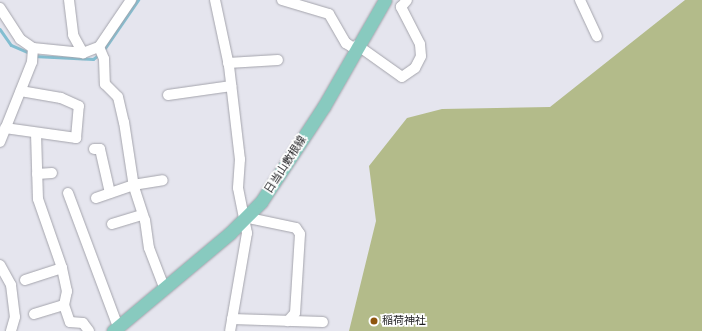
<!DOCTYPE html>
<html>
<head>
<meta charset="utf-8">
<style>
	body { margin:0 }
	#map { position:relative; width:702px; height:331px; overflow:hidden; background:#e5e5ee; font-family:"Varela Round","Noto Sans JP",sans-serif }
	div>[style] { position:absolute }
	.forest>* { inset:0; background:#b3bb8a }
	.stream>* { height:2.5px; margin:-1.25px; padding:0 1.25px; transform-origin:1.25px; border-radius:1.25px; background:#83bed1 }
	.roads { filter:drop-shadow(0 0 1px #a4a4ac) drop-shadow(0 0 1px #a4a4ac) }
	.minor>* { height:10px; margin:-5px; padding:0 5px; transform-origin:5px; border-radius:5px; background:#fff }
	.major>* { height:13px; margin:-6.5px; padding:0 6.5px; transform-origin:6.5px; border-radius:6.5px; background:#88cabf }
	.dots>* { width:11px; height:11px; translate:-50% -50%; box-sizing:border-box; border:2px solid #fff; border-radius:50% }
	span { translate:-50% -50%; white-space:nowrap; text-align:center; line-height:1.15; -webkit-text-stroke:3.5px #fff; paint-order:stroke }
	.street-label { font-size:11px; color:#1f1f22 }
	.poi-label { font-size:11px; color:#1f1f22 }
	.left { translate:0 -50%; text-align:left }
</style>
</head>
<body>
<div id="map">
	<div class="forest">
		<i style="clip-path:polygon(685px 0,702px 0,702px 331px,349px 331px,376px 221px,369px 166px,407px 118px,442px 109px,550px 107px)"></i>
	</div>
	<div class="stream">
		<i style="left:0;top:29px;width:19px;rotate:55deg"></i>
		<i style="left:11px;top:45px;width:21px;rotate:23deg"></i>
		<i style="left:103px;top:51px;width:62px;rotate:-55.5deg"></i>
		<i style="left:34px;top:56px;width:59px;rotate:2.9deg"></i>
		<i style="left:93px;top:59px;width:9px;rotate:-36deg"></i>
	</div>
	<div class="roads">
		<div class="minor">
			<i style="left:69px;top:0;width:35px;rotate:83deg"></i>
			<i style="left:73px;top:35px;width:21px;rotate:61deg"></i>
			<i style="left:215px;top:0;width:67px;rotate:78deg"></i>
			<i style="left:229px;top:66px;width:94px;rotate:83.3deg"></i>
			<i style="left:240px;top:159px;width:29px;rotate:94deg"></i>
			<i style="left:238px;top:188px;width:46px;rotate:78.7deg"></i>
			<i style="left:247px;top:233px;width:99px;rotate:99.8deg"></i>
			<i style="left:282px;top:0;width:49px;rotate:16.6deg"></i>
			<i style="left:329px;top:14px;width:34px;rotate:60deg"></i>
			<i style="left:346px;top:43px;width:11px;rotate:34deg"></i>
			<i style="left:580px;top:0;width:40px;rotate:65deg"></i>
			<i style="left:0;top:8px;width:37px;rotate:57deg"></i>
			<i style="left:20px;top:39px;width:16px;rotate:35deg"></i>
			<i style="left:33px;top:48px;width:50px;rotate:5.7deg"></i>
			<i style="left:83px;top:53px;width:17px;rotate:-21deg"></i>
			<i style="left:99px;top:47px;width:57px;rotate:-55.8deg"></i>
			<i style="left:357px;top:45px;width:55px;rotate:35.4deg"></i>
			<i style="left:402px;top:77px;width:16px;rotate:-35deg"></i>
			<i style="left:415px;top:68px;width:13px;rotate:-63deg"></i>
			<i style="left:421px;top:56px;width:12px;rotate:-95deg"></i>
			<i style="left:420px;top:44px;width:42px;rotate:-117.2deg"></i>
			<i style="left:401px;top:7px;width:9px;rotate:-49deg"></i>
			<i style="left:99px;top:47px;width:13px;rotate:67deg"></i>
			<i style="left:104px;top:59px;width:25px;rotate:88deg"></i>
			<i style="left:105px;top:84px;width:18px;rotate:45deg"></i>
			<i style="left:118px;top:97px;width:26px;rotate:77deg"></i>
			<i style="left:124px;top:122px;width:66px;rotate:81.3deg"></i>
			<i style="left:134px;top:187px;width:35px;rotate:72deg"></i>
			<i style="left:145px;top:220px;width:28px;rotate:82deg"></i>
			<i style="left:149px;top:248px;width:42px;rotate:69deg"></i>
			<i style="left:228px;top:63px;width:50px;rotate:-3.4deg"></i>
			<i style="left:168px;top:95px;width:64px;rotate:-8.1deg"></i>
			<i style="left:5px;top:128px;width:72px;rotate:8deg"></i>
			<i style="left:76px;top:138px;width:32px;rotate:-85deg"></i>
			<i style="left:79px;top:106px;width:20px;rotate:-156deg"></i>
			<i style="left:61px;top:98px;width:41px;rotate:-170.1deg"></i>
			<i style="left:36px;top:133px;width:66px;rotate:88.3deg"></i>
			<i style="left:38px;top:199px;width:73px;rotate:70.8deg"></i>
			<i style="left:62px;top:268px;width:24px;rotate:78deg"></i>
			<i style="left:67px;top:291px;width:14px;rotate:102deg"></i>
			<i style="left:64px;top:305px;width:18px;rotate:71deg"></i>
			<i style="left:70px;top:322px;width:13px;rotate:4deg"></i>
			<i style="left:83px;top:323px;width:10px;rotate:53deg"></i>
			<i style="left:0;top:142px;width:86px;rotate:-68.2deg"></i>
			<i style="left:32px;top:62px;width:14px;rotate:-86deg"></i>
			<i style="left:94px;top:149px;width:6px"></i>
			<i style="left:100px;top:149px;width:45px;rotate:77.2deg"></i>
			<i style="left:37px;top:174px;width:15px;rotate:-4deg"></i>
			<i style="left:68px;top:193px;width:143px;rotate:69.5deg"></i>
			<i style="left:96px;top:198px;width:39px;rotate:-19deg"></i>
			<i style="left:133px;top:185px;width:30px;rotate:-9deg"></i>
			<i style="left:244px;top:217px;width:53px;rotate:11.9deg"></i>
			<i style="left:296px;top:228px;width:7px;rotate:56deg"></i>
			<i style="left:300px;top:234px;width:79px;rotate:93.6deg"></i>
			<i style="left:295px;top:313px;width:11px;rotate:131deg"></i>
			<i style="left:112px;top:224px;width:31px;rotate:-17deg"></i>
			<i style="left:0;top:265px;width:23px;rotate:61deg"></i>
			<i style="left:11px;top:285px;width:32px;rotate:83deg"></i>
			<i style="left:15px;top:317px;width:15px;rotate:106deg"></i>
			<i style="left:25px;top:280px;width:39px;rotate:-18deg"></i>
			<i style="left:34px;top:314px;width:31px;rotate:-17deg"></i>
			<i style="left:232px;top:319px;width:91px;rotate:1.9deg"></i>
		</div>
		<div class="major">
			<i style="left:113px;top:331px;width:153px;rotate:-39.9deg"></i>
			<i style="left:230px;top:233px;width:44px;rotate:-45deg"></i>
			<i style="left:261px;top:202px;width:115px;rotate:-56.7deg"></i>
			<i style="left:324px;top:106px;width:122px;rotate:-60.1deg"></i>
		</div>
	</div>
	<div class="dots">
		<i style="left:374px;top:321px;background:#8e560f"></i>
	</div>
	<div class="street-label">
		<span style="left:286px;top:165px;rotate:-57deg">日当山敷根線</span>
	</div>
	<div class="poi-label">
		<span class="left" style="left:382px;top:321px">稲荷神社</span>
	</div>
</div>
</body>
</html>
